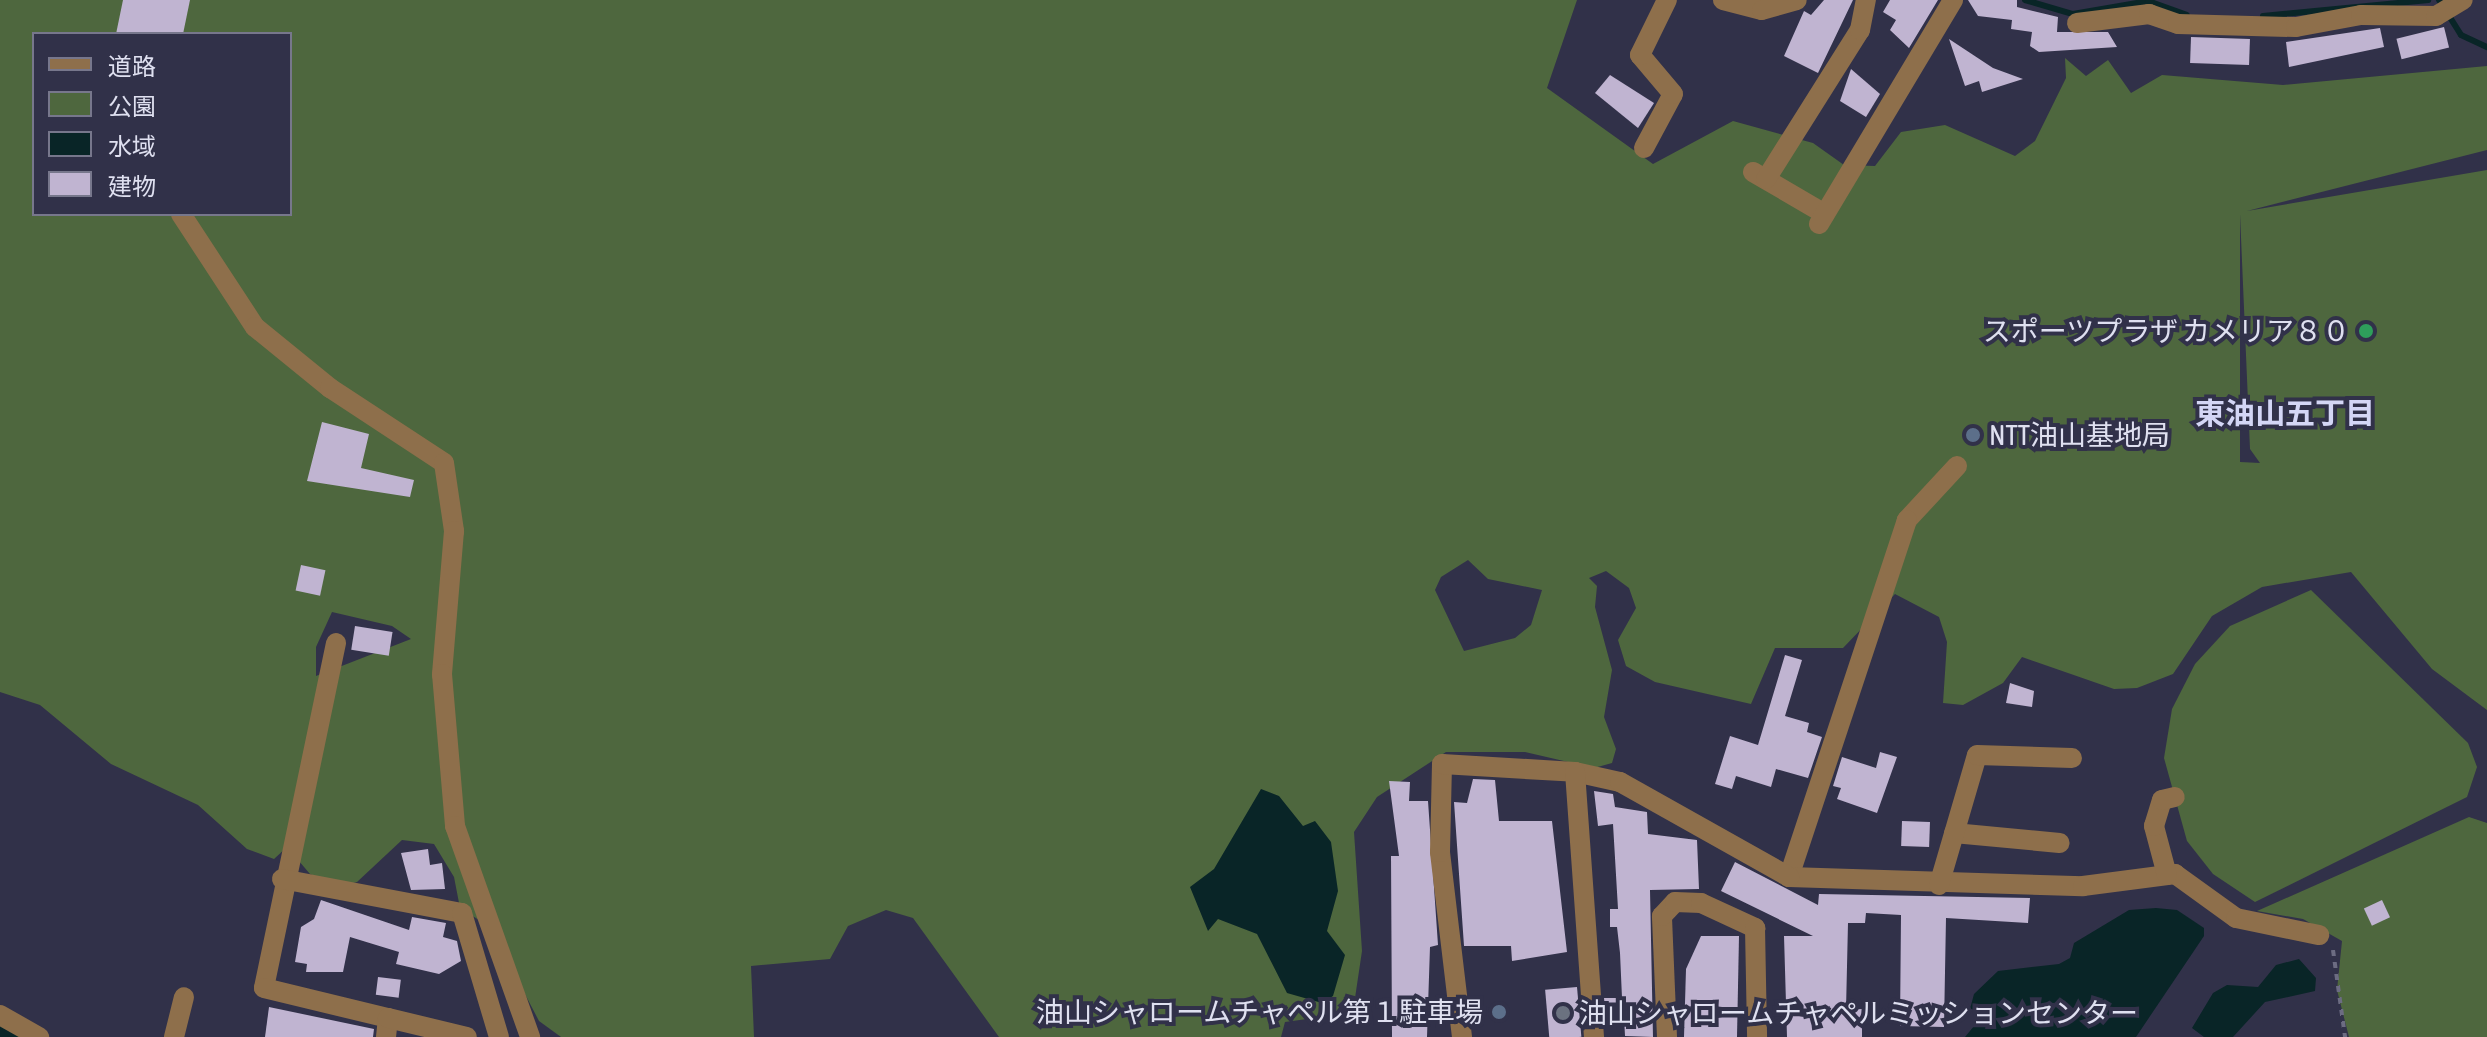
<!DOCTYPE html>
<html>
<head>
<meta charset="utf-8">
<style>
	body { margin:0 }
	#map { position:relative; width:2487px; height:1037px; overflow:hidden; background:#313149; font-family:"Asap Condensed","Noto Sans JP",sans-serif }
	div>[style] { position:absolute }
	.green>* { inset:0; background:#4e673e }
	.water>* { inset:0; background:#092527 }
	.stream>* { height:6px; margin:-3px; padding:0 3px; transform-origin:3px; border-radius:3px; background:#092527 }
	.river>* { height:36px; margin:-18px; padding:0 18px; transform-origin:18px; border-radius:18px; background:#092527 }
	.building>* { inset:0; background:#c0b4d1; transform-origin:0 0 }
	.path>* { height:4px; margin-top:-2px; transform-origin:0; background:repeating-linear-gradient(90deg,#6c6c82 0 6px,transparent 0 12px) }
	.minor>* { height:20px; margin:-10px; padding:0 10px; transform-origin:10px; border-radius:10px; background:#8e6f4b }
	.dots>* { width:22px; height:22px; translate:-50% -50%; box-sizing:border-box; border:4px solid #313149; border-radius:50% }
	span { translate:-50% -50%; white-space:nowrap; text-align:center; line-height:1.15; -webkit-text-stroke:8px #313149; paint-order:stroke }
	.poi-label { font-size:28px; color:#dfe0f0 }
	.right { translate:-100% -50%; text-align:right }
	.left { translate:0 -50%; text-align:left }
	.neighbourhood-label { font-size:30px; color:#d4d6f5; font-weight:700 }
	.legend { position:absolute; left:32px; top:32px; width:260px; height:184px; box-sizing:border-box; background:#313149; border:2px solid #77778c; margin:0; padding:10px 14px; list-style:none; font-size:24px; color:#dfe0f0 }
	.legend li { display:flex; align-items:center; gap:16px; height:40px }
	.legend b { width:40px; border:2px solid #77778c }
</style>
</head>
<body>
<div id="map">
	<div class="green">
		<i style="clip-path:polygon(evenodd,0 0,1577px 0,1547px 88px,1653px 164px,1733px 121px,1813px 143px,1844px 165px,1875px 166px,1901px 132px,1945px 125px,2015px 156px,2035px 141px,2066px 78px,2065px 58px,2086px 76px,2108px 60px,2131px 93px,2162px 75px,2283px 85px,2487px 66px,2487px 150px,2247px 211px,2487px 170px,2487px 710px,2432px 669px,2351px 572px,2262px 587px,2212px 616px,2173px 674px,2137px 688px,2114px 689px,2022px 657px,2003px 683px,1963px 705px,1943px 703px,1947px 642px,1939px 617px,1895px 594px,1843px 648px,1775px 648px,1751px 704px,1655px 682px,1626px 666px,1618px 640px,1636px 608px,1629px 588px,1606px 571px,1589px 578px,1597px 586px,1595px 607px,1612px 670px,1604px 717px,1616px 749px,1612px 763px,1594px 768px,1525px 752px,1446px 752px,1377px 797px,1354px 832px,1362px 951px,1355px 998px,1344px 1014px,1285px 1022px,1281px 1037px,999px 1037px,913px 918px,886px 910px,848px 926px,830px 959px,751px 966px,754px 1037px,561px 1037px,539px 1021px,490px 927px,460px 908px,454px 877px,434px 844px,402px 840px,357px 882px,338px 887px,310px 874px,287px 847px,274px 859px,247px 849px,198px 805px,111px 764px,40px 705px,0 692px,0 0,34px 34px,290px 34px,290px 214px,34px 214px,34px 34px,0 0,2240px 214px,2250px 449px,2260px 463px,2240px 462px,2240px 214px,0 0,1468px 560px,1488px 579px,1542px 590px,1531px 625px,1515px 638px,1464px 651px,1435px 590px,1441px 577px,1468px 560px,0 0,332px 612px,392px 626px,411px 639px,316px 676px,316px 647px,332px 612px)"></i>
		<i style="clip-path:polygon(2311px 590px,2468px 743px,2477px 767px,2467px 797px,2255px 902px,2213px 874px,2187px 841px,2164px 758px,2172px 709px,2195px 664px,2230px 626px)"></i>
		<i style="clip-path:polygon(2469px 817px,2487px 823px,2487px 1037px,2349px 1037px,2337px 990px,2342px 941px,2303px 919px,2257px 911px)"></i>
	</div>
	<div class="water">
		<i style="clip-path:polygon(1261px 789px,1279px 796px,1303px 826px,1315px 821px,1331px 842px,1338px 891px,1327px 931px,1345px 955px,1333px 996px,1322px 1003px,1287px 993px,1257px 934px,1218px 919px,1208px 931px,1190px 887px,1214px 869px)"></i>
		<i style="clip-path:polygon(2156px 908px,2177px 910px,2204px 928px,2204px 936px,2136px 1037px,1965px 1037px,1979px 1020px,1978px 1010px,1970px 1009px,1974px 994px,1998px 971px,2059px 964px,2070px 958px,2074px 943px,2129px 910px)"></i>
		<i style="clip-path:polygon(2299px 959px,2316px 978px,2315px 991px,2265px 1002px,2233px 1037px,2204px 1037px,2192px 1028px,2213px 993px,2227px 985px,2258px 987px,2276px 965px)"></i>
	</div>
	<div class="stream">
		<i style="left:2025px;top:0;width:50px;rotate:16.3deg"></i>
		<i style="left:2073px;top:14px;width:76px;rotate:-9.8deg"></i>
		<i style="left:2148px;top:1px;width:41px;rotate:19.7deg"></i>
		<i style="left:2439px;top:0;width:41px;rotate:57.8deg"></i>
		<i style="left:2461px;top:35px;width:29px;rotate:25deg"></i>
		<i style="left:2263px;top:16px;width:166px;rotate:-5.5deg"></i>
	</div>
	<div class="river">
		<i style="left:0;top:1033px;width:9px;rotate:27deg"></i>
	</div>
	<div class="building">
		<i style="clip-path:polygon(123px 0,190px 0,183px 34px,116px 34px)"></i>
		<i style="clip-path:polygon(1824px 0,1853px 0,1818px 73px,1784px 56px,1804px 11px,1811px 15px)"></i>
		<i style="clip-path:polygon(1890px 0,1938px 0,1909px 48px,1890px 30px,1896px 20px,1883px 12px)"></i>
		<i style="clip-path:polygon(1968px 0,2017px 0,2017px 7px,2058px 17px,2057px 32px,2108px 32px,2117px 47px,2039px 52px,2030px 46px,2032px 32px,2011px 29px,2012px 20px,1978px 16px)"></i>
		<i style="left:2444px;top:27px;width:21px;height:49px;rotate:76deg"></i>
		<i style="clip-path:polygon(2380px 28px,2384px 47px,2289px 67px,2286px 42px)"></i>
		<i style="left:2191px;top:37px;width:59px;height:26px;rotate:2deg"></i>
		<i style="clip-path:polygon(1949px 39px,1993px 68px,2023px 79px,1982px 92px,1979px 81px,1965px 86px)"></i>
		<i style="clip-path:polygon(1851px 69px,1880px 94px,1866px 117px,1840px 101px)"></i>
		<i style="clip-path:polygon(1610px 75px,1654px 103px,1638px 128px,1595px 93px)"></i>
		<i style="clip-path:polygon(322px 422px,369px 434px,361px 468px,414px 480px,410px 497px,307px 481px)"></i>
		<i style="left:301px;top:565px;width:25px;height:26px;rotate:12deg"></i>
		<i style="left:355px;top:626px;width:38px;height:24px;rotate:9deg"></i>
		<i style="clip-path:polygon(1785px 655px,1802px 660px,1785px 716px,1809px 723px,1807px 732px,1822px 737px,1808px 778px,1776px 769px,1771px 787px,1736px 776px,1732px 789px,1715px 784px,1730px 736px,1758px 745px)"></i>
		<i style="clip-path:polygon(2010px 683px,2034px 691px,2032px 707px,2006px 703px)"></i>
		<i style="clip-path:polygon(1880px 752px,1897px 757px,1877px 813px,1837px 799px,1841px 788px,1833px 786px,1842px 757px,1876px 768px)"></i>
		<i style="clip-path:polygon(1473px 779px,1495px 780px,1499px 821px,1552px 821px,1567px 952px,1512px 961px,1511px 946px,1464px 946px,1454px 802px,1467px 803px)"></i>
		<i style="clip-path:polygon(1389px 781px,1410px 782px,1409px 801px,1428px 801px,1438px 945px,1430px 947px,1427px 1037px,1392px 1037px,1391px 856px,1399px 856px)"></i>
		<i style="clip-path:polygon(1594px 791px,1613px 794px,1615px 807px,1647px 812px,1648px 834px,1697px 840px,1699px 889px,1650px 890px,1653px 1037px,1625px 1036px,1624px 1017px,1606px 1018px,1604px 998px,1622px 998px,1620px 953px,1617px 927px,1610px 927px,1610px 909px,1618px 909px,1613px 824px,1598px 826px)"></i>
		<i style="left:1902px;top:821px;width:28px;height:25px;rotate:2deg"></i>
		<i style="clip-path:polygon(428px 849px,430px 865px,442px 863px,445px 889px,411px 890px,401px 853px)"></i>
		<i style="clip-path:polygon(1735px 862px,1818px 905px,1819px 894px,2030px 898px,2028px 923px,1946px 918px,1944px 1027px,1900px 1026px,1901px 915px,1866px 913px,1865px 923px,1848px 923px,1846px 1010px,1862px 1009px,1862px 1037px,1787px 1037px,1784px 936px,1813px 936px,1721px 891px)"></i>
		<i style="clip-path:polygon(321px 900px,409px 930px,412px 917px,446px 923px,443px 937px,457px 941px,461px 961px,439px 974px,396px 964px,399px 952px,350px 937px,343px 972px,306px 972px,307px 964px,295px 962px,301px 927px,314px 919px)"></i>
		<i style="left:2382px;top:900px;width:19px;height:20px;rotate:65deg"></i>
		<i style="clip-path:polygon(1701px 936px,1739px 936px,1737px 1037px,1684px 1037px,1686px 969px)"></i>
		<i style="left:378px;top:977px;width:23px;height:18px;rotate:7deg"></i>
		<i style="left:1577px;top:987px;width:50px;height:32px;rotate:85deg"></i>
		<i style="clip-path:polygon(269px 1007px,374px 1029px,373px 1037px,265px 1037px)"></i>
	</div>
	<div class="path">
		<i style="left:2333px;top:950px;width:88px;rotate:82.1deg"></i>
	</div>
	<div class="minor">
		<i style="left:1723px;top:0;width:40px;rotate:14.4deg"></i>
		<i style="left:1762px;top:10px;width:36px;rotate:-16deg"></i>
		<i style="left:2077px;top:23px;width:73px;rotate:-7.1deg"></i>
		<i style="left:2149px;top:14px;width:31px;rotate:19deg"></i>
		<i style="left:2178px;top:24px;width:118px;rotate:1.5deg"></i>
		<i style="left:2296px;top:27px;width:66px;rotate:-10.5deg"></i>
		<i style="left:2361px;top:15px;width:75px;rotate:0.8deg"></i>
		<i style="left:2436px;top:16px;width:31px;rotate:-31deg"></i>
		<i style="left:1644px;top:148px;width:61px;rotate:-61.8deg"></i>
		<i style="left:1673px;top:94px;width:51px;rotate:-130.2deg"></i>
		<i style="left:1640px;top:55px;width:61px;rotate:-63.9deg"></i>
		<i style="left:1753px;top:172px;width:83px;rotate:30.3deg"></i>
		<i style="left:1766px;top:179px;width:176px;rotate:-57.8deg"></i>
		<i style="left:1860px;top:30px;width:31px;rotate:-79deg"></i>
		<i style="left:181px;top:214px;width:135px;rotate:56.8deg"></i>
		<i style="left:255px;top:327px;width:97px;rotate:39.1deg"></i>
		<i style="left:330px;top:388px;width:136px;rotate:33.3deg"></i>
		<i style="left:444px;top:463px;width:69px;rotate:81.6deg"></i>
		<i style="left:454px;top:531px;width:144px;rotate:94.8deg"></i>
		<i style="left:442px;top:674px;width:153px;rotate:85.1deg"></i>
		<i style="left:455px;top:826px;width:224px;rotate:70.4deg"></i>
		<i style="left:1819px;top:224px;width:261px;rotate:-59.1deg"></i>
		<i style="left:1957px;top:466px;width:74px;rotate:132.8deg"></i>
		<i style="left:1907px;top:520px;width:376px;rotate:108.3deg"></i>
		<i style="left:1789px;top:877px;width:294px;rotate:1.8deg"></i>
		<i style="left:2083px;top:886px;width:93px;rotate:-7.4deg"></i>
		<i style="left:2175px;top:874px;width:75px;rotate:35.8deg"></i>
		<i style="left:2236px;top:918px;width:85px;rotate:11.6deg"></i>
		<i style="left:336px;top:643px;width:352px;rotate:101.8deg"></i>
		<i style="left:264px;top:988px;width:128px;rotate:13.6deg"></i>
		<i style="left:388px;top:1018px;width:19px;rotate:96deg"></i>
		<i style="left:1575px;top:772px;width:46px;rotate:12.5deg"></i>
		<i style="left:1620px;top:782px;width:194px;rotate:29.3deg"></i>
		<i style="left:1954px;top:833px;width:106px;rotate:5.4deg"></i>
		<i style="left:2167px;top:875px;width:51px;rotate:-104.9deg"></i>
		<i style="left:2154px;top:826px;width:27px;rotate:-73deg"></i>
		<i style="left:2162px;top:800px;width:13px;rotate:-13deg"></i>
		<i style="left:282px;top:879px;width:183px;rotate:10.7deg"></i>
		<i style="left:462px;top:913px;width:129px;rotate:73.4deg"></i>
		<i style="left:1939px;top:885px;width:135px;rotate:-73.7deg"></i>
		<i style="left:1977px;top:755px;width:95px;rotate:1.8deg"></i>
		<i style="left:0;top:1015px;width:45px;rotate:29.4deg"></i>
		<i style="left:388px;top:1018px;width:81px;rotate:13.5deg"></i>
		<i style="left:174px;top:1037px;width:41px;rotate:-76deg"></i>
		<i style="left:1462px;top:1037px;width:186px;rotate:-96.8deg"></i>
		<i style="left:1440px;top:852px;width:88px;rotate:-88.7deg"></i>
		<i style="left:1442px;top:764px;width:133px;rotate:3.4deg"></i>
		<i style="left:1575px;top:772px;width:266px;rotate:85.9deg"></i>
		<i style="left:1667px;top:1037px;width:121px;rotate:-92.4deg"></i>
		<i style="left:1662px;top:916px;width:19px;rotate:-47deg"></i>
		<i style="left:1675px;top:902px;width:26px;rotate:2deg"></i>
		<i style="left:1701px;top:903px;width:60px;rotate:24.8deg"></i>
		<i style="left:1755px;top:928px;width:109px;rotate:88.9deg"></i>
	</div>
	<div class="dots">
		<i style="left:2366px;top:331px;background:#2e9e5b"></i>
		<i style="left:1973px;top:435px;background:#5c6f8a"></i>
		<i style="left:1499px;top:1012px;background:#5c6f8a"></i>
		<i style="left:1563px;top:1013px;background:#6b7280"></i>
	</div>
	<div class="poi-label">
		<span class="right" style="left:2350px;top:331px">スポーツプラザ カメリア８０</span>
		<span class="left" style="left:1989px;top:435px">NTT油山基地局</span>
		<span class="right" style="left:1483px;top:1012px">油山シャロームチャペル第１駐車場</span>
		<span class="left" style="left:1579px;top:1013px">油山シャロームチャペルミッションセンター</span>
	</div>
	<div class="neighbourhood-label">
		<span style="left:2285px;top:413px">東油山五丁目</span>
	</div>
	<ul class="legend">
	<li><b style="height:10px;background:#8e6f4b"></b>道路</li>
	<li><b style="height:22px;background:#4e673e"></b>公園</li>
	<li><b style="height:22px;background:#092527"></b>水域</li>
	<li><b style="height:22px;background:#c0b4d1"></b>建物</li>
	</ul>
</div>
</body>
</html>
